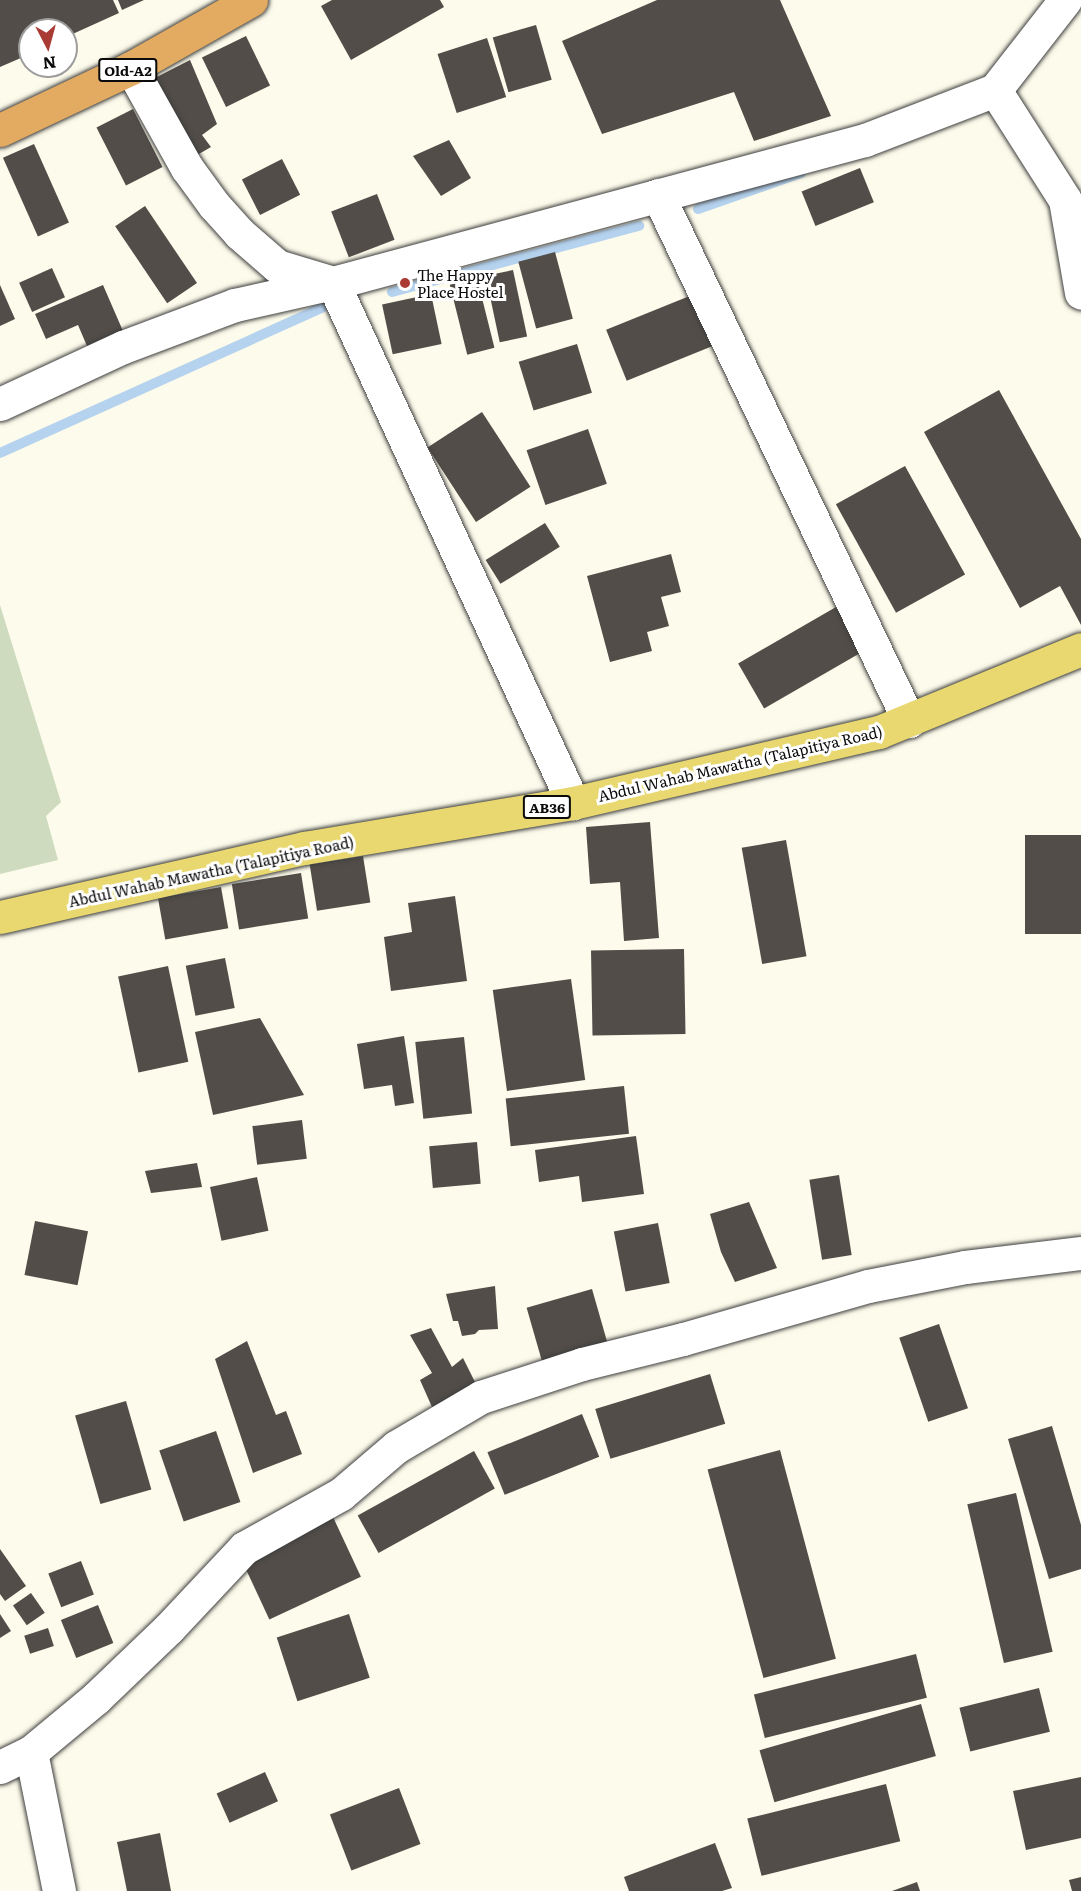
<!DOCTYPE html>
<html>
<head>
<meta charset="utf-8">
<style>
	body { margin:0 }
	#map { position:relative; width:1081px; height:1891px; overflow:hidden; background:#fdfbeb; font-family:Literata,serif }
	div>[style] { position:absolute }
	.cemetery>* { inset:0; background:#cfdbbf }
	.stream>* { height:10px; margin:-5px; padding:0 5px; transform-origin:5px; border-radius:5px; background:#b5d2ee }
	.building>* { inset:0; background:#524d48; transform-origin:0 0 }
	.roads { filter:drop-shadow(0 0 2px #3e3e3e) drop-shadow(0 0 2px #3e3e3e) }
	.street>* { height:33px; margin:-16.5px; padding:0 16.5px; transform-origin:16.5px; border-radius:16.5px; background:#fff }
	.primary>* { height:33px; margin:-16.5px; padding:0 16.5px; transform-origin:16.5px; border-radius:16.5px; background:#e8d86f }
	.highway>* { height:33px; margin:-16.5px; padding:0 16.5px; transform-origin:16.5px; border-radius:16.5px; background:#e3ab62 }
	.dots>* { width:16px; height:16px; translate:-50% -50%; box-sizing:border-box; border:3px solid #fff; border-radius:50% }
	span { translate:-50% -50%; white-space:nowrap; text-align:center; line-height:1.15; -webkit-text-stroke:6px #fff; paint-order:stroke }
	.shield-label span { padding:2px 4px; background:#fff; border:2px solid; border-radius:4px; -webkit-text-stroke-width:0 }
	.shield-label { font-size:14px; color:#0b0b0b; font-weight:700 }
	.poi-label { font-size:15px; color:#0b0b0b }
	.left { translate:0 -50%; text-align:left }
	.street-label { font-size:15px; color:#0b0b0b }
	.north { position:absolute; left:18px; top:18px; width:60px; height:60px; box-sizing:border-box; background:#fff; border:2px solid #9d9d9d; border-radius:50%; rotate:174deg; font-size:16px; font-weight:700; line-height:24px; text-align:center; color:#0b0b0b }
	.north::after { content:''; display:block; margin:auto; width:21px; height:27px; background:#aa3b34; clip-path:polygon(50% 0,100% 100%,50% 72%,0 100%) }
</style>
</head>
<body>
<div id="map">
	<div class="cemetery">
		<i style="clip-path:polygon(0 605px,61px 802px,46px 816px,58px 860px,0 874px)"></i>
	</div>
	<div class="stream">
		<i style="left:698px;top:209px;width:109px;rotate:-19.3deg"></i>
		<i style="left:392px;top:292px;width:256px;rotate:-15deg"></i>
		<i style="left:0;top:453px;width:354px;rotate:-24.3deg"></i>
	</div>
	<div class="building">
		<i style="clip-path:polygon(0 0,113px 0,119px 13px,66px 37px,66px 30px,30px 30px,30px 54px,0 67px)"></i>
		<i style="clip-path:polygon(118px 0,144px 0,122px 10px)"></i>
		<i style="clip-path:polygon(332px 0,440px 0,444px 7px,351px 60px,321px 6px)"></i>
		<i style="clip-path:polygon(657px 0,780px 0,831px 116px,754px 141px,734px 92px,602px 134px,562px 41px)"></i>
		<i style="left:536px;top:25px;width:57px;height:45px;rotate:74deg"></i>
		<i style="left:246px;top:36px;width:55px;height:49px;rotate:64deg"></i>
		<i style="left:487px;top:38px;width:62px;height:52px;rotate:72deg"></i>
		<i style="clip-path:polygon(190px 60px,217px 124px,202px 135px,211px 147px,192px 158px,147px 82px)"></i>
		<i style="left:133px;top:109px;width:65px;height:41px;rotate:63deg"></i>
		<i style="clip-path:polygon(449px 140px,471px 178px,441px 196px,413px 156px)"></i>
		<i style="left:34px;top:144px;width:86px;height:34px;rotate:66deg"></i>
		<i style="left:282px;top:159px;width:40px;height:45px;rotate:63deg"></i>
		<i style="left:860px;top:168px;width:37px;height:63px;rotate:68deg"></i>
		<i style="left:377px;top:194px;width:49px;height:49px;rotate:69deg"></i>
		<i style="left:145px;top:206px;width:93px;height:36px;rotate:56deg"></i>
		<i style="left:555px;top:252px;width:69px;height:38px;rotate:75deg"></i>
		<i style="left:52px;top:268px;width:32px;height:36px;rotate:66deg"></i>
		<i style="left:513px;top:270px;width:68px;height:28px;rotate:78deg"></i>
		<i style="left:477px;top:278px;width:72px;height:28px;rotate:76deg"></i>
		<i style="clip-path:polygon(0 285px,15px 319px,0 326px)"></i>
		<i style="clip-path:polygon(103px 285px,126px 338px,90px 353px,78px 325px,46px 339px,35px 314px)"></i>
		<i style="left:697px;top:293px;width:55px;height:98px;rotate:68deg"></i>
		<i style="left:431px;top:294px;width:51px;height:50px;rotate:78deg"></i>
		<i style="left:577px;top:344px;width:51px;height:61px;rotate:73deg"></i>
		<i style="clip-path:polygon(999px 390px,1081px 539px,1081px 625px,1060px 586px,1020px 608px,924px 432px)"></i>
		<i style="left:482px;top:412px;width:89px;height:65px;rotate:57deg"></i>
		<i style="left:588px;top:429px;width:58px;height:65px;rotate:71deg"></i>
		<i style="left:905px;top:466px;width:124px;height:79px;rotate:61deg"></i>
		<i style="left:545px;top:523px;width:28px;height:70px;rotate:58deg"></i>
		<i style="clip-path:polygon(671px 554px,681px 592px,661px 597px,669px 626px,647px 632px,652px 651px,610px 662px,587px 576px)"></i>
		<i style="left:836px;top:607px;width:52px;height:113px;rotate:60deg"></i>
		<i style="clip-path:polygon(650px 822px,659px 938px,624px 941px,620px 882px,590px 884px,586px 827px)"></i>
		<i style="left:1081px;top:835px;width:99px;height:56px;rotate:90deg"></i>
		<i style="left:786px;top:840px;width:118px;height:45px;rotate:80deg"></i>
		<i style="left:363px;top:856px;width:47px;height:54px;rotate:81deg"></i>
		<i style="left:301px;top:873px;width:46px;height:70px;rotate:81deg"></i>
		<i style="left:221px;top:887px;width:42px;height:64px;rotate:80deg"></i>
		<i style="clip-path:polygon(455px 896px,467px 981px,391px 991px,384px 937px,412px 932px,408px 903px)"></i>
		<i style="left:684px;top:949px;width:85px;height:93px;rotate:89deg"></i>
		<i style="left:225px;top:958px;width:51px;height:40px;rotate:79deg"></i>
		<i style="left:168px;top:966px;width:98px;height:51px;rotate:78deg"></i>
		<i style="left:571px;top:979px;width:102px;height:79px;rotate:82deg"></i>
		<i style="clip-path:polygon(260px 1018px,304px 1095px,213px 1115px,195px 1032px)"></i>
		<i style="clip-path:polygon(404px 1036px,414px 1103px,395px 1106px,392px 1085px,364px 1089px,357px 1044px)"></i>
		<i style="left:464px;top:1037px;width:77px;height:49px;rotate:84deg"></i>
		<i style="left:624px;top:1086px;width:48px;height:119px;rotate:84deg"></i>
		<i style="left:302px;top:1120px;width:39px;height:50px;rotate:83deg"></i>
		<i style="clip-path:polygon(636px 1136px,644px 1194px,582px 1202px,579px 1176px,539px 1182px,535px 1150px)"></i>
		<i style="left:477px;top:1142px;width:42px;height:48px;rotate:85deg"></i>
		<i style="clip-path:polygon(197px 1163px,202px 1187px,151px 1193px,145px 1171px)"></i>
		<i style="left:839px;top:1175px;width:81px;height:30px;rotate:81deg"></i>
		<i style="left:257px;top:1177px;width:55px;height:48px;rotate:78deg"></i>
		<i style="clip-path:polygon(749px 1202px,777px 1268px,735px 1282px,721px 1252px,710px 1214px)"></i>
		<i style="left:35px;top:1221px;width:54px;height:55px;rotate:11deg"></i>
		<i style="left:658px;top:1223px;width:61px;height:45px;rotate:79deg"></i>
		<i style="clip-path:polygon(495px 1286px,498px 1329px,479px 1330px,475px 1334px,462px 1336px,458px 1321px,453px 1321px,446px 1294px)"></i>
		<i style="left:592px;top:1289px;width:58px;height:68px;rotate:74deg"></i>
		<i style="left:939px;top:1324px;width:89px;height:42px;rotate:71deg"></i>
		<i style="clip-path:polygon(431px 1328px,452px 1367px,463px 1358px,477px 1386px,432px 1407px,420px 1380px,432px 1373px,410px 1335px)"></i>
		<i style="clip-path:polygon(247px 1341px,276px 1415px,286px 1411px,302px 1454px,253px 1473px,215px 1359px)"></i>
		<i style="left:710px;top:1374px;width:52px;height:120px;rotate:73deg"></i>
		<i style="left:126px;top:1401px;width:92px;height:53px;rotate:74deg"></i>
		<i style="left:582px;top:1414px;width:46px;height:102px;rotate:68deg"></i>
		<i style="clip-path:polygon(1052px 1426px,1081px 1525px,1081px 1569px,1049px 1579px,1008px 1439px)"></i>
		<i style="left:216px;top:1431px;width:75px;height:60px;rotate:71deg"></i>
		<i style="left:780px;top:1450px;width:216px;height:75px;rotate:75deg"></i>
		<i style="left:474px;top:1451px;width:43px;height:133px;rotate:61deg"></i>
		<i style="left:1016px;top:1493px;width:163px;height:50px;rotate:77deg"></i>
		<i style="left:333px;top:1517px;width:66px;height:101px;rotate:65deg"></i>
		<i style="clip-path:polygon(0 1549px,26px 1586px,5px 1601px,0 1594px)"></i>
		<i style="left:81px;top:1561px;width:36px;height:35px;rotate:69deg"></i>
		<i style="left:31px;top:1593px;width:24px;height:22px;rotate:55deg"></i>
		<i style="left:98px;top:1605px;width:41px;height:40px;rotate:68deg"></i>
		<i style="clip-path:polygon(0 1614px,11px 1631px,0 1638px)"></i>
		<i style="left:349px;top:1614px;width:67px;height:76px;rotate:72deg"></i>
		<i style="left:48px;top:1628px;width:19px;height:25px;rotate:72deg"></i>
		<i style="left:916px;top:1654px;width:45px;height:167px;rotate:76deg"></i>
		<i style="left:1039px;top:1688px;width:45px;height:82px;rotate:76deg"></i>
		<i style="left:921px;top:1704px;width:54px;height:168px;rotate:74deg"></i>
		<i style="left:265px;top:1772px;width:32px;height:53px;rotate:66deg"></i>
		<i style="clip-path:polygon(1081px 1777px,1081px 1838px,1026px 1850px,1013px 1791px)"></i>
		<i style="left:886px;top:1784px;width:59px;height:143px;rotate:76deg"></i>
		<i style="left:399px;top:1788px;width:60px;height:74px;rotate:69deg"></i>
		<i style="clip-path:polygon(160px 1833px,171px 1891px,127px 1891px,117px 1842px)"></i>
		<i style="clip-path:polygon(715px 1843px,732px 1888px,722px 1891px,629px 1891px,624px 1877px)"></i>
		<i style="clip-path:polygon(1081px 1877px,1081px 1891px,1072px 1891px,1069px 1880px)"></i>
		<i style="clip-path:polygon(917px 1882px,920px 1891px,892px 1891px)"></i>
	</div>
	<div class="roads">
		<div class="street">
			<i style="left:131px;top:68px;width:115px;rotate:60.8deg"></i>
			<i style="left:187px;top:168px;width:46px;rotate:53.9deg"></i>
			<i style="left:214px;top:205px;width:38px;rotate:48deg"></i>
			<i style="left:239px;top:233px;width:50px;rotate:41deg"></i>
			<i style="left:277px;top:266px;width:59px;rotate:16.9deg"></i>
			<i style="left:333px;top:283px;width:551px;rotate:-15.05deg"></i>
			<i style="left:865px;top:140px;width:139px;rotate:-21deg"></i>
			<i style="left:995px;top:90px;width:114px;rotate:-52.1deg"></i>
			<i style="left:995px;top:90px;width:130px;rotate:57.5deg"></i>
			<i style="left:1065px;top:200px;width:94px;rotate:80.2deg"></i>
			<i style="left:658px;top:195px;width:583px;rotate:64.49deg"></i>
			<i style="left:0;top:404px;width:136px;rotate:-24.9deg"></i>
			<i style="left:123px;top:347px;width:120px;rotate:-20.6deg"></i>
			<i style="left:235px;top:305px;width:100px;rotate:-12.7deg"></i>
			<i style="left:333px;top:283px;width:573px;rotate:65.22deg"></i>
			<i style="left:31px;top:1752px;width:142px;rotate:78.6deg"></i>
			<i style="left:0;top:1767px;width:34px;rotate:-26deg"></i>
			<i style="left:31px;top:1752px;width:85px;rotate:-39.7deg"></i>
			<i style="left:96px;top:1698px;width:101px;rotate:-43.8deg"></i>
			<i style="left:169px;top:1628px;width:110px;rotate:-46.8deg"></i>
			<i style="left:244px;top:1548px;width:111px;rotate:-29.1deg"></i>
			<i style="left:341px;top:1494px;width:72px;rotate:-40.5deg"></i>
			<i style="left:396px;top:1447px;width:99px;rotate:-30.5deg"></i>
			<i style="left:481px;top:1397px;width:106px;rotate:-18.1deg"></i>
			<i style="left:582px;top:1364px;width:104px;rotate:-13.9deg"></i>
			<i style="left:683px;top:1339px;width:192px;rotate:-16deg"></i>
			<i style="left:868px;top:1286px;width:99px;rotate:-11.1deg"></i>
			<i style="left:965px;top:1267px;width:117px;rotate:-6.9deg"></i>
		</div>
		<div class="primary">
			<i style="left:0;top:917px;width:312px;rotate:-12.8deg"></i>
			<i style="left:304px;top:848px;width:273px;rotate:-9.5deg"></i>
			<i style="left:573px;top:803px;width:314px;rotate:-13.1deg"></i>
			<i style="left:879px;top:732px;width:218px;rotate:-22.3deg"></i>
		</div>
		<div class="highway">
			<i style="left:0;top:130px;width:145px;rotate:-25.3deg"></i>
			<i style="left:131px;top:68px;width:138px;rotate:-29.5deg"></i>
		</div>
	</div>
	<div class="dots">
		<i style="left:405px;top:283px;background:#aa3b34"></i>
	</div>
	<div class="shield-label">
		<span style="left:128px;top:70px">Old-A2</span>
		<span style="left:547px;top:807px">AB36</span>
	</div>
	<div class="poi-label">
		<span class="left" style="left:417px;top:283px">The Happy<br>Place Hostel</span>
	</div>
	<div class="street-label">
		<span style="left:740px;top:763px;rotate:-13deg">Abdul Wahab Mawatha (Talapitiya Road)</span>
		<span style="left:211px;top:871px;rotate:-12deg">Abdul Wahab Mawatha (Talapitiya Road)</span>
	</div>
	<div class="north">N</div>
</div>
</body>
</html>
